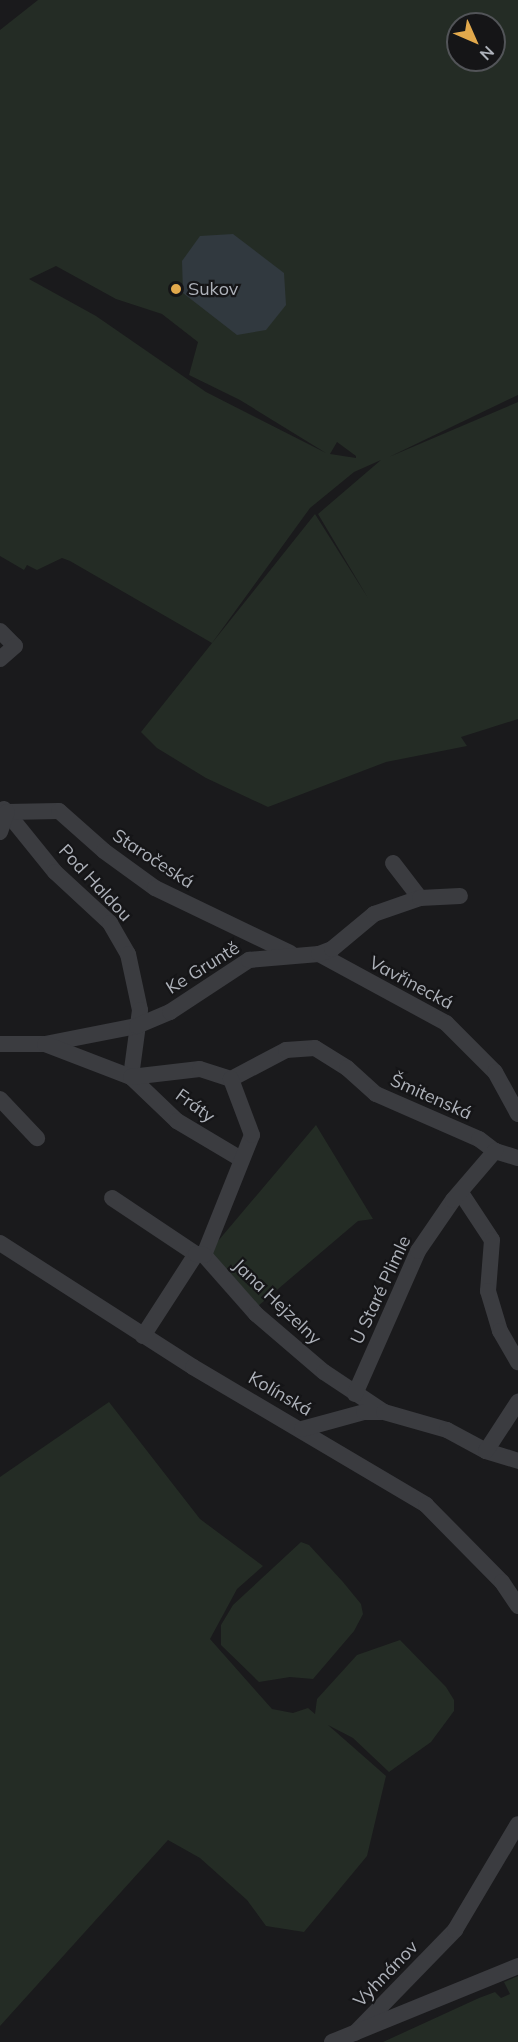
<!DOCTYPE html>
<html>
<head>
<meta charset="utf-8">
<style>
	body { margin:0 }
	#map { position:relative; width:518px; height:2042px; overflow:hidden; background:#1a1a1c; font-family:Mulish,sans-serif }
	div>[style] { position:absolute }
	.green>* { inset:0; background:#242c25 }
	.water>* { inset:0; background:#31393f }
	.minor>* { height:16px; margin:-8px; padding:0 8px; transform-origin:8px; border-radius:8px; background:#3b3c40 }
	.dots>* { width:16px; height:16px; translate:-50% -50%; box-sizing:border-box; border:3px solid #151517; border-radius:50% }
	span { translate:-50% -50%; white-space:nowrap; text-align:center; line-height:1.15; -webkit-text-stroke:4.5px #151517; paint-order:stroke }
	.poi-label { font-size:18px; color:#aeb2ba }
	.left { translate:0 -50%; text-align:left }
	.street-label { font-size:18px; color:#aeb2ba }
	.north { position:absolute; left:446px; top:12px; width:60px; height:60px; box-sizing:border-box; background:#151517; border:2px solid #525458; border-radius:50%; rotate:135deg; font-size:16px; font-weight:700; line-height:24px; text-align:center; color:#aeb2ba }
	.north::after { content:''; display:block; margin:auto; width:21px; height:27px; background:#e2a94c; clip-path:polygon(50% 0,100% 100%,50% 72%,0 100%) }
</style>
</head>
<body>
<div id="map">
	<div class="green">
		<i style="clip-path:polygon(evenodd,38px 0,518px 0,518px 395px,389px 457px,518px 402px,518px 719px,461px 737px,467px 746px,386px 762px,268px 807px,206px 778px,157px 748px,141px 732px,315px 514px,368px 598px,318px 514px,381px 460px,354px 472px,310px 508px,212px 643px,70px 561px,62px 558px,37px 570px,27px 565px,24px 570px,0 556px,0 30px,38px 0,458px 24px,494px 24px,494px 60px,458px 60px,458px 24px,38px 0,56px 266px,116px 299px,162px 314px,198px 342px,189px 375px,240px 400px,326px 453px,206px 392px,96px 316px,29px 279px,56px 266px,38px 0,337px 442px,356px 456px,356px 458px,330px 454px,337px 442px)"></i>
		<i style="clip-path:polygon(316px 1125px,373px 1219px,358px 1221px,251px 1312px,207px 1254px)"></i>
		<i style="clip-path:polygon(109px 1402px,200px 1519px,263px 1566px,237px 1589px,210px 1639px,272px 1709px,293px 1713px,308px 1708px,315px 1714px,317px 1699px,357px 1655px,400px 1640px,446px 1687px,454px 1700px,454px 1711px,431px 1742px,389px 1772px,353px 1738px,328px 1725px,386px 1776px,367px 1856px,304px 1932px,266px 1926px,247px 1900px,200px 1858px,168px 1840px,0 2026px,0 1477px)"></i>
		<i style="clip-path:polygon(301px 1542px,309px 1545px,343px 1582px,361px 1604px,363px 1614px,354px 1631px,313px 1679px,290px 1677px,259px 1682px,221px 1645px,221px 1625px,233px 1605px)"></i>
		<i style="clip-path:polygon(518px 1976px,518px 2042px,383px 2042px,479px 1998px,495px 1992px,501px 1998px,510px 1994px,504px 1982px)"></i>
	</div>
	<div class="water">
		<i style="clip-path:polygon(233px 234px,284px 273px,286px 305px,266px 330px,237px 335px,183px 293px,182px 261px,200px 236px)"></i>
	</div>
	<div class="minor">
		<i style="left:0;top:631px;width:21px;rotate:45deg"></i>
		<i style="left:15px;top:646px;width:20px;rotate:139deg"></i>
		<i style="left:4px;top:809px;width:81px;rotate:51deg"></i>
		<i style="left:55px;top:872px;width:75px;rotate:42.8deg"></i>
		<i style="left:110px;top:923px;width:36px;rotate:60deg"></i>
		<i style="left:128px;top:954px;width:57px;rotate:77.9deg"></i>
		<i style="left:140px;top:1010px;width:68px;rotate:97.7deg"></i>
		<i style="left:7px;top:812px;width:52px;rotate:-1.1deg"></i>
		<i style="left:59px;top:811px;width:60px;rotate:41.6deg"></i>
		<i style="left:104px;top:851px;width:63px;rotate:36deg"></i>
		<i style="left:155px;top:888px;width:150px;rotate:25.7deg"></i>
		<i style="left:0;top:832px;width:21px;rotate:-71deg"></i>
		<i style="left:393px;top:863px;width:44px;rotate:52.4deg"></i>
		<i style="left:319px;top:954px;width:145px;rotate:28.5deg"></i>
		<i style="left:446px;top:1023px;width:69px;rotate:45deg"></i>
		<i style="left:495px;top:1072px;width:48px;rotate:61.3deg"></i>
		<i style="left:0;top:1044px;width:45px"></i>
		<i style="left:45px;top:1044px;width:94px;rotate:-11.1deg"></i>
		<i style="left:137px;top:1026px;width:36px;rotate:-23deg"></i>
		<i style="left:170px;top:1012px;width:95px;rotate:-33.4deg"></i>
		<i style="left:249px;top:960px;width:70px;rotate:-4.9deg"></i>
		<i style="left:319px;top:954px;width:14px;rotate:-21deg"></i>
		<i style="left:332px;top:949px;width:55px;rotate:-39.8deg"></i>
		<i style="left:374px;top:914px;width:49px;rotate:-19.2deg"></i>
		<i style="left:420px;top:898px;width:40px;rotate:-2.9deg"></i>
		<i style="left:45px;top:1044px;width:92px;rotate:21deg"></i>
		<i style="left:131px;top:1077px;width:64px;rotate:43.7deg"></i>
		<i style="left:177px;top:1121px;width:74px;rotate:30.7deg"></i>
		<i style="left:131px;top:1077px;width:69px;rotate:-6.6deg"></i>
		<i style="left:200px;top:1069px;width:33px;rotate:18deg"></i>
		<i style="left:231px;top:1079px;width:62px;rotate:-27.8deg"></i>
		<i style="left:286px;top:1050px;width:29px;rotate:-4deg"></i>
		<i style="left:315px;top:1048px;width:38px;rotate:32deg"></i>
		<i style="left:347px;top:1068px;width:39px;rotate:42deg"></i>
		<i style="left:376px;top:1094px;width:112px;rotate:23.6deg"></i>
		<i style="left:479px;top:1139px;width:20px;rotate:37deg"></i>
		<i style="left:495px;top:1151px;width:24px;rotate:17deg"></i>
		<i style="left:0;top:1099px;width:54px;rotate:46.5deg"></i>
		<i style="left:461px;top:1193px;width:56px;rotate:56.6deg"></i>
		<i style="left:492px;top:1240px;width:51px;rotate:94.5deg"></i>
		<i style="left:488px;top:1291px;width:42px;rotate:73.3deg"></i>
		<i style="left:500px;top:1331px;width:36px;rotate:60deg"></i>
		<i style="left:112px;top:1198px;width:101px;rotate:33.7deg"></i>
		<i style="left:0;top:1243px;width:229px;rotate:32.7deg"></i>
		<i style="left:193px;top:1367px;width:271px;rotate:30.6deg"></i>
		<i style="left:426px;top:1505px;width:108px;rotate:45.4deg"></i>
		<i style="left:502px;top:1582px;width:29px;rotate:56deg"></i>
		<i style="left:204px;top:1255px;width:79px;rotate:48.6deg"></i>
		<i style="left:256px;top:1314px;width:89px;rotate:40.5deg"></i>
		<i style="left:324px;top:1372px;width:72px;rotate:33.7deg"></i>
		<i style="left:204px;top:1255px;width:129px;rotate:-68.2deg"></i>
		<i style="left:252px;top:1135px;width:60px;rotate:-110.6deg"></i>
		<i style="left:143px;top:1336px;width:98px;rotate:-57.1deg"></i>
		<i style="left:196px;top:1254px;width:8px;rotate:7deg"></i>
		<i style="left:355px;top:1394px;width:156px;rotate:-66.2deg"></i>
		<i style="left:418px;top:1251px;width:62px;rotate:-55.5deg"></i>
		<i style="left:453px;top:1200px;width:65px;rotate:-49.4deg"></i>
		<i style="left:302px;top:1429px;width:64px;rotate:-15.3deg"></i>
		<i style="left:364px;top:1412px;width:20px"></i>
		<i style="left:384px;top:1412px;width:66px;rotate:15.9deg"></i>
		<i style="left:447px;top:1430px;width:44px;rotate:28.3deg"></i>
		<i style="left:486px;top:1451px;width:34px;rotate:17deg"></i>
		<i style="left:486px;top:1451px;width:59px;rotate:-56.9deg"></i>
		<i style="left:355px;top:2033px;width:144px;rotate:-45.8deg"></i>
		<i style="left:455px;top:1930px;width:123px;rotate:-59.3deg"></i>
		<i style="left:332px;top:2042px;width:201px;rotate:-22.2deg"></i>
	</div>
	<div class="dots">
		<i style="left:176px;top:289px;background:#e2a94c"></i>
	</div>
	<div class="poi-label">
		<span class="left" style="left:188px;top:289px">Sukov</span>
	</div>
	<div class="street-label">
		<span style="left:153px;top:859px;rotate:33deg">Staročeská</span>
		<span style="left:95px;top:883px;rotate:47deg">Pod Haldou</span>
		<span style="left:203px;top:968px;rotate:-32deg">Ke Gruntě</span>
		<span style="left:411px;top:983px;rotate:28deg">Vavřinecká</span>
		<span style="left:431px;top:1097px;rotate:24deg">Šmitenská</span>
		<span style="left:195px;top:1106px;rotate:36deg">Fráty</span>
		<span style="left:381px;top:1290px;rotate:-65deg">U Staré Plimle</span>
		<span style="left:277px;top:1302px;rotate:44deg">Jana Hejzelny</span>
		<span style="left:280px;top:1394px;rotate:30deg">Kolínská</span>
		<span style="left:386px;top:1974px;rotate:-46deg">Vyhnánov</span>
	</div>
	<div class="north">N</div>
</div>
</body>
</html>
